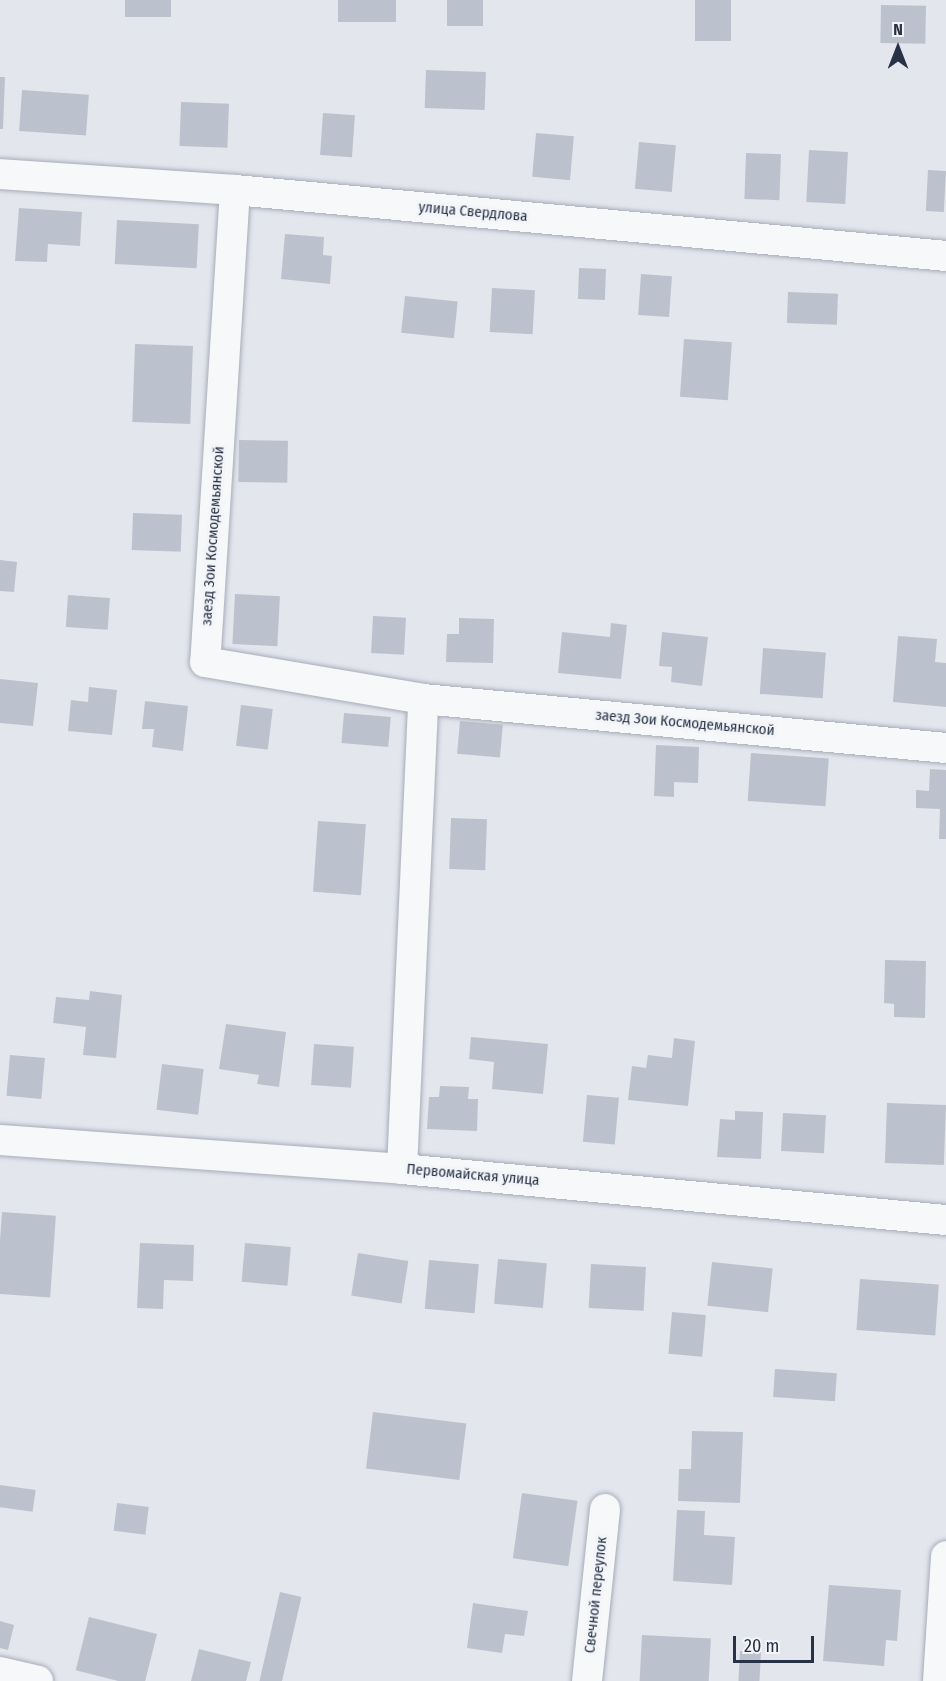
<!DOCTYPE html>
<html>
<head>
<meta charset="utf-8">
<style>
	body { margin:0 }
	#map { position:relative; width:946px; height:1681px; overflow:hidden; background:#e3e6ed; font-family:"Fira Sans Condensed",sans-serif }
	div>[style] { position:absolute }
	.building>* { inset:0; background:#bcc2cd; transform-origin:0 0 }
	.roads { filter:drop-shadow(0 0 2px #a7acb8) drop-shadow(0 0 2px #a7acb8) }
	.minor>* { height:30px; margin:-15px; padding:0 15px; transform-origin:15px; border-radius:15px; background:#f6f8fa }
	span { translate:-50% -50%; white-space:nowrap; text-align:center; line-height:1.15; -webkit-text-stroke:6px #f3f5f9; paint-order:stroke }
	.street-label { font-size:15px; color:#283247 }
	.north { position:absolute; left:868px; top:18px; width:60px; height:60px; -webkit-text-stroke:4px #f3f5f9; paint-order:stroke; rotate:0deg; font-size:16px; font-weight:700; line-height:24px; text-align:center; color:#283247 }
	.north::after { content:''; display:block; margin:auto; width:21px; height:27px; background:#283247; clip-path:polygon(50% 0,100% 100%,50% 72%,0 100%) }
	.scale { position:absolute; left:733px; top:1636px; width:81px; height:27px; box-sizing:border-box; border:3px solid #283247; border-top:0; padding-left:8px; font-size:18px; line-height:21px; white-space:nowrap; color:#283247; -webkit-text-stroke:4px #f3f5f9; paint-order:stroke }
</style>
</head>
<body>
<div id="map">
	<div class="building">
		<i style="left:125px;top:0;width:46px;height:17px"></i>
		<i style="left:338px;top:0;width:58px;height:22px"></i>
		<i style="left:447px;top:0;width:36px;height:26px"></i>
		<i style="left:695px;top:0;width:36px;height:41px"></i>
		<i style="left:881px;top:5px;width:45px;height:38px;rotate:1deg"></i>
		<i style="left:426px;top:70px;width:60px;height:38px;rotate:2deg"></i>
		<i style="clip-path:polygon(0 77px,5px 77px,3px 129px,0 129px)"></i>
		<i style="left:22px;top:90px;width:67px;height:41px;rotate:4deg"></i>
		<i style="left:181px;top:102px;width:48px;height:44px;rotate:2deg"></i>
		<i style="left:323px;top:113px;width:32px;height:42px;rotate:4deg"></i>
		<i style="left:536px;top:133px;width:38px;height:44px;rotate:5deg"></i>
		<i style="left:639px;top:142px;width:37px;height:47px;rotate:5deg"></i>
		<i style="left:809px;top:150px;width:39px;height:52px;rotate:3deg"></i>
		<i style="left:746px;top:153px;width:35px;height:46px;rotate:2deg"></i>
		<i style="left:928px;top:170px;width:18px;height:41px;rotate:3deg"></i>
		<i style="clip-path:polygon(19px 208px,82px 212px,80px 246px,48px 244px,47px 262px,15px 261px)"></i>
		<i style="left:117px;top:220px;width:82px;height:44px;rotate:3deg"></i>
		<i style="clip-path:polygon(285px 234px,324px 237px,323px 255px,332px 256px,330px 284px,281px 279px)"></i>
		<i style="left:579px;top:268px;width:27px;height:31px;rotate:2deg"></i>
		<i style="left:641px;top:274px;width:31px;height:41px;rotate:4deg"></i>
		<i style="left:492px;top:288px;width:43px;height:44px;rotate:3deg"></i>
		<i style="left:788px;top:292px;width:50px;height:31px;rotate:2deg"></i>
		<i style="left:405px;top:296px;width:53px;height:37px;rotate:6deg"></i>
		<i style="left:684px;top:339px;width:48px;height:58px;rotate:4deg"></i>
		<i style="left:135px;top:344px;width:58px;height:78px;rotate:2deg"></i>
		<i style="left:239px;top:440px;width:49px;height:42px;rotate:1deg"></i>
		<i style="left:133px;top:513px;width:49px;height:37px;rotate:2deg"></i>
		<i style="clip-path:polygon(0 560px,17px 562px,14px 592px,0 591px)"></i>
		<i style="left:235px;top:594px;width:45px;height:50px;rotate:3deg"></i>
		<i style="left:68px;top:595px;width:42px;height:32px;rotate:4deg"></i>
		<i style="left:373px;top:616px;width:33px;height:37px;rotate:3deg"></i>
		<i style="clip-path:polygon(459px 618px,494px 619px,493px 663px,446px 662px,447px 634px,459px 634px)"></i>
		<i style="clip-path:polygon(611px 623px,627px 625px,621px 679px,558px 673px,562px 632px,610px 637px)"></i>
		<i style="clip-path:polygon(662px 632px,708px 637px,702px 686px,671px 682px,672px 667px,659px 666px)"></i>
		<i style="clip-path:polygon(898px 636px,937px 639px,935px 662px,946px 663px,946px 707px,893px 702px)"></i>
		<i style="left:763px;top:648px;width:63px;height:46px;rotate:4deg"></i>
		<i style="clip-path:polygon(0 679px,38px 683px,33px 726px,0 723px)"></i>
		<i style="clip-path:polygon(89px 687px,117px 690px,112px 735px,68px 731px,71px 700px,88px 702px)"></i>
		<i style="clip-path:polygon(145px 701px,188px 706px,183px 751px,152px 747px,154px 729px,142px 729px)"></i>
		<i style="left:241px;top:705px;width:32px;height:41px;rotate:7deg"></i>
		<i style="left:344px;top:713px;width:47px;height:30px;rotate:5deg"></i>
		<i style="left:460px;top:721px;width:43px;height:33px;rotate:5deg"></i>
		<i style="clip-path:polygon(656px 745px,699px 747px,698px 783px,674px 782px,674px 797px,654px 796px)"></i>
		<i style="left:751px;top:753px;width:78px;height:48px;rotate:4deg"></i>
		<i style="clip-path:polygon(930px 769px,946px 770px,946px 839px,939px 839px,940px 809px,916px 808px,916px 790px,929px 791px)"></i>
		<i style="left:451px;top:818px;width:36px;height:51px;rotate:2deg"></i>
		<i style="left:318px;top:821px;width:48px;height:71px;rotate:4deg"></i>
		<i style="clip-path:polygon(885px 960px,926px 961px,925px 1018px,894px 1017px,894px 1004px,884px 1003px)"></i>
		<i style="clip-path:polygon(90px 991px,122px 995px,116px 1058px,83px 1055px,86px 1027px,53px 1023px,56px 997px,89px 1000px)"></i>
		<i style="clip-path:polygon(226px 1024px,286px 1032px,279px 1087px,257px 1084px,259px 1075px,219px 1069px)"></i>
		<i style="clip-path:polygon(471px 1037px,548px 1044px,543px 1094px,492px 1089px,494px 1062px,469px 1059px)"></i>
		<i style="clip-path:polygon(674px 1038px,695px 1041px,688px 1106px,628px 1100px,632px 1066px,646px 1068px,648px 1055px,672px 1058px)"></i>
		<i style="left:314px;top:1044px;width:40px;height:41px;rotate:4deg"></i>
		<i style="left:10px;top:1055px;width:35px;height:41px;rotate:5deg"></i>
		<i style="left:162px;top:1064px;width:42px;height:46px;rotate:7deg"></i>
		<i style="clip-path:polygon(440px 1086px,469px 1087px,468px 1099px,478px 1099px,477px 1131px,427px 1129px,429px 1097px,439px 1097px)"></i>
		<i style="left:587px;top:1095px;width:32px;height:47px;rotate:5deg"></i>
		<i style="left:887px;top:1103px;width:59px;height:60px;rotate:2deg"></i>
		<i style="clip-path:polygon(735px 1111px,763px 1112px,761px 1159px,717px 1157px,720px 1119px,735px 1120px)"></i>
		<i style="left:783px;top:1113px;width:43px;height:38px;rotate:3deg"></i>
		<i style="left:2px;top:1212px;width:54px;height:82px;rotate:4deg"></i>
		<i style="clip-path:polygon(140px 1243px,194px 1245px,193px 1281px,164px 1280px,163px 1309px,137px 1308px)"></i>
		<i style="left:245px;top:1243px;width:46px;height:39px;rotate:5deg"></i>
		<i style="left:358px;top:1253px;width:51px;height:43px;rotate:9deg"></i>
		<i style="left:498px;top:1259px;width:49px;height:45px;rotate:5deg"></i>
		<i style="left:429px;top:1260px;width:50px;height:49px;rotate:5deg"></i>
		<i style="left:712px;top:1262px;width:61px;height:44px;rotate:6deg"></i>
		<i style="left:591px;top:1264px;width:55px;height:44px;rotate:3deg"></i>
		<i style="left:860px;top:1279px;width:79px;height:51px;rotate:4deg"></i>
		<i style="left:672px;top:1312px;width:34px;height:42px;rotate:5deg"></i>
		<i style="left:775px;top:1369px;width:62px;height:28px;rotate:4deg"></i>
		<i style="left:373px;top:1412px;width:94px;height:57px;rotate:7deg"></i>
		<i style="clip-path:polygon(692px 1431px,743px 1432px,740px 1503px,678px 1501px,679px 1469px,691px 1469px)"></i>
		<i style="left:0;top:1485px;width:36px;height:22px;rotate:8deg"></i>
		<i style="left:522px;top:1493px;width:56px;height:66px;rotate:8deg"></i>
		<i style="left:117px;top:1503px;width:32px;height:28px;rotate:7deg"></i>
		<i style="clip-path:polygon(677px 1510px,705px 1511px,704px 1535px,735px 1537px,732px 1585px,673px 1581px)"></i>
		<i style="clip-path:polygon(829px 1585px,901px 1590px,897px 1641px,886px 1640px,884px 1666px,823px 1661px)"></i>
		<i style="left:280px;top:1592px;width:22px;height:92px;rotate:13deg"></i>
		<i style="clip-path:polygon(473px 1603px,528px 1611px,524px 1636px,505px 1634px,502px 1653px,467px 1648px)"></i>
		<i style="left:89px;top:1617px;width:70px;height:55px;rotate:14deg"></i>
		<i style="clip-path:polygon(0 1621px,14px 1625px,8px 1650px,0 1648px)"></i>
		<i style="left:642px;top:1635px;width:69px;height:46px;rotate:3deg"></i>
		<i style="clip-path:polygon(199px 1649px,251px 1662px,246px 1681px,191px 1681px)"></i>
		<i style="left:740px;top:1651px;width:21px;height:30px;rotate:3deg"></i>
	</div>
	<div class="roads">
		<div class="minor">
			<i style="left:0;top:174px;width:236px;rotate:3.9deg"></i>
			<i style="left:235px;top:190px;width:714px;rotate:5.3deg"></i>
			<i style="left:235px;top:190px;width:473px;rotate:93.6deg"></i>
			<i style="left:205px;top:662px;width:221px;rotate:9.6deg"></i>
			<i style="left:423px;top:699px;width:525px;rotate:5.35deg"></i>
			<i style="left:0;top:1140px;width:403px;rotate:4.1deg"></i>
			<i style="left:402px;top:1169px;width:546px;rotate:5.36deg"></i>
			<i style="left:402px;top:1169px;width:470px;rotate:-87.4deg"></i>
			<i style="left:0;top:1672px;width:39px;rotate:13deg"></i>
			<i style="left:587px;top:1681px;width:173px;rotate:-84deg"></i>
			<i style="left:938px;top:1681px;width:125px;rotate:-86.3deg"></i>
		</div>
	</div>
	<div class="street-label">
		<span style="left:473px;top:212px;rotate:5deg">улица Свердлова</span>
		<span style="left:213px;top:536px;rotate:-86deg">заезд Зои Космодемьянской</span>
		<span style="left:685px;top:723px;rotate:5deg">заезд Зои Космодемьянской</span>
		<span style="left:473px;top:1175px;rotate:5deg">Первомайская улица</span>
		<span style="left:596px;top:1595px;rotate:-84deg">Свечной переулок</span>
	</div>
	<div class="north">N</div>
	<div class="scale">20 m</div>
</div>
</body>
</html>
